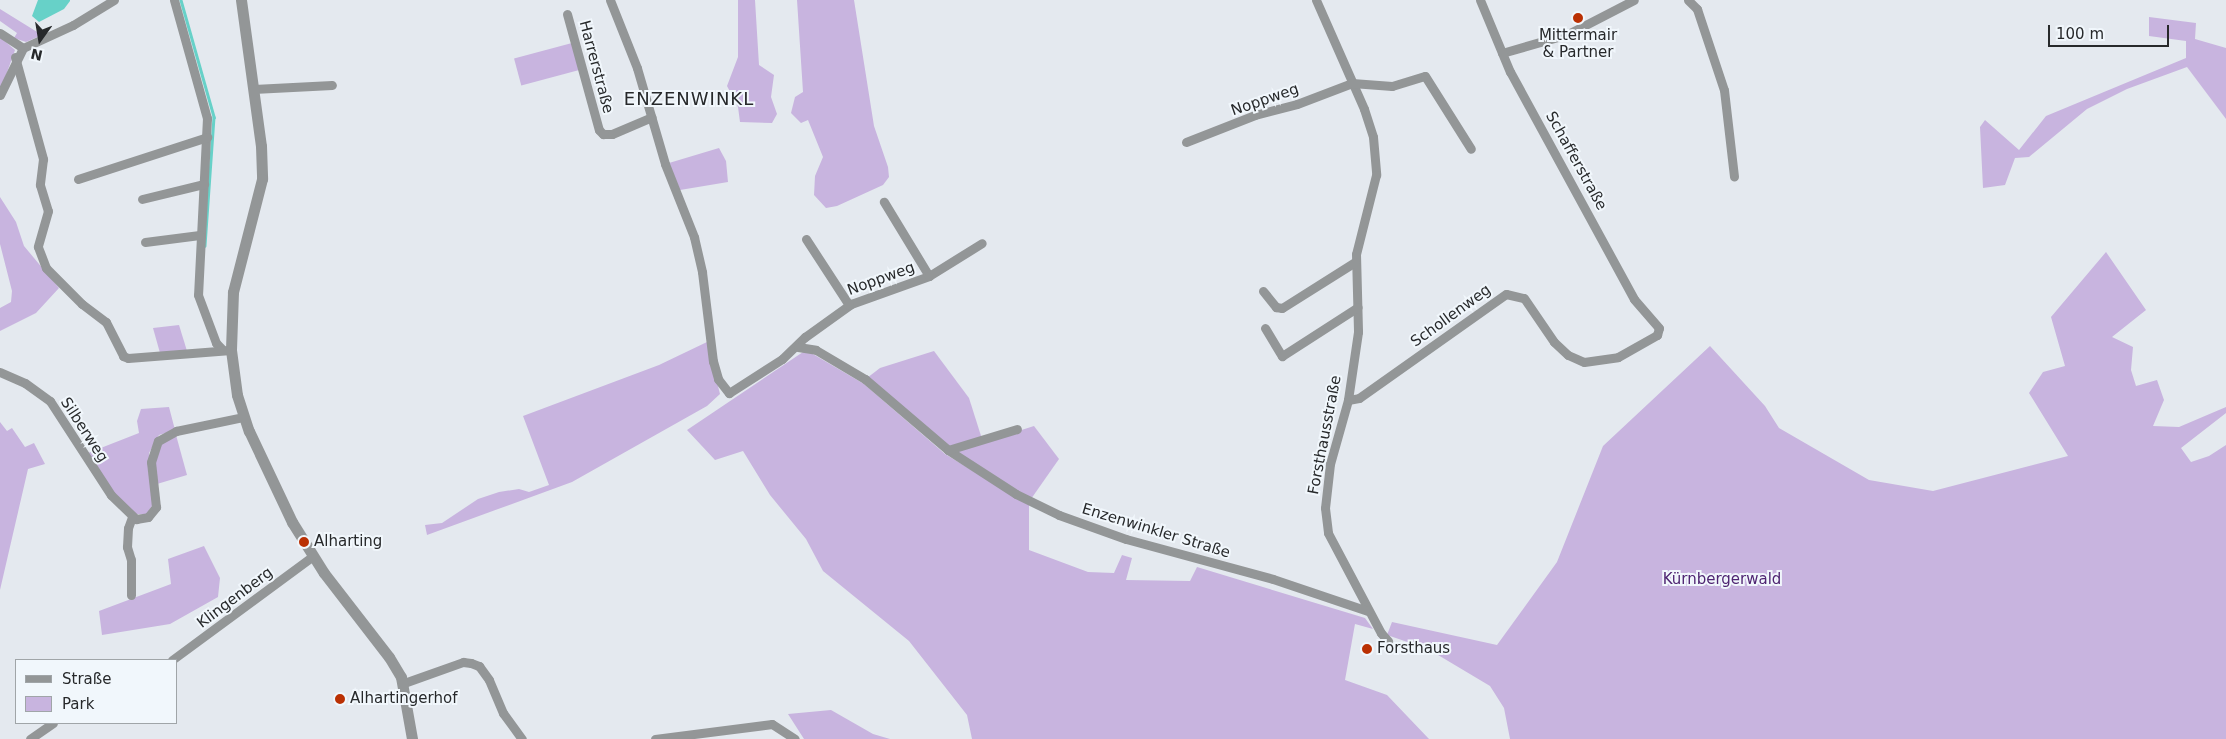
<!DOCTYPE html>
<html>
<head>
<meta charset="utf-8">
<style>
	body { margin:0 }
	#map { position:relative; width:2226px; height:739px; overflow:hidden; background:#e4e9ef; font-family:"DejaVu Sans",sans-serif }
	div>[style] { position:absolute }
	.green>* { inset:0; background:#c8b4df; transform-origin:0 0 }
	.water>* { inset:0; background:#67d1c8 }
	.stream>* { height:2.5px; margin:-1.25px; padding:0 1.25px; transform-origin:1.25px; border-radius:1.25px; background:#67d1c8 }
	.minor>* { height:9px; margin:-4.5px; padding:0 4.5px; transform-origin:4.5px; border-radius:4.5px; background:#939697 }
	.tertiary>* { height:11px; margin:-5.5px; padding:0 5.5px; transform-origin:5.5px; border-radius:5.5px; background:#939697 }
	.dots>* { width:14px; height:14px; translate:-50% -50%; box-sizing:border-box; border:2px solid #f1f7fc; border-radius:50% }
	span { translate:-50% -50%; white-space:nowrap; text-align:center; line-height:1.15; -webkit-text-stroke:4px #f1f7fc; paint-order:stroke }
	.poi-label { font-size:15px; color:#27292b }
	.left { translate:0 -50%; text-align:left }
	.street-label { font-size:15px; color:#27292b }
	.park-label { font-size:15px; color:#4f2572 }
	.quarter-label { font-size:18px; color:#27292b; letter-spacing:1px }
	.legend { position:absolute; left:15px; top:659px; width:162px; height:65px; box-sizing:border-box; background:#f1f7fc; border:1px solid #a0a5a8; margin:0; padding:6px 9px; list-style:none; font-size:15px; color:#27292b }
	.legend li { display:flex; align-items:center; gap:10px; height:25px }
	.legend b { width:25px; border:1px solid #a0a5a8 }
	.north { position:absolute; left:15px; top:15px; width:50px; height:50px; -webkit-text-stroke:4px #f1f7fc; paint-order:stroke; rotate:193deg; font-size:14px; font-weight:700; line-height:20px; text-align:center; color:#27292b }
	.north::after { content:''; display:block; margin:auto; width:18px; height:22px; background:#27292b; clip-path:polygon(50% 0,100% 100%,50% 72%,0 100%) }
	.scale { position:absolute; left:2048px; top:25px; width:121px; height:22px; box-sizing:border-box; border:2px solid #27292b; border-top:0; padding-left:6px; font-size:15px; line-height:18px; white-space:nowrap; color:#27292b; -webkit-text-stroke:4px #f1f7fc; paint-order:stroke }
</style>
</head>
<body>
<div id="map">
	<div class="green">
		<i style="clip-path:polygon(738px 0,755px 0,759px 65px,774px 75px,771px 97px,777px 114px,772px 123px,740px 122px,738px 107px,727px 86px,738px 57px)"></i>
		<i style="clip-path:polygon(797px 0,854px 0,874px 126px,888px 167px,889px 177px,883px 185px,837px 206px,826px 208px,814px 195px,815px 176px,823px 157px,808px 120px,801px 123px,791px 113px,795px 97px,803px 92px)"></i>
		<i style="clip-path:polygon(0 9px,42px 35px,26px 42px,14px 38px,17px 33px,0 21px)"></i>
		<i style="clip-path:polygon(2149px 17px,2196px 23px,2195px 39px,2226px 48px,2226px 119px,2187px 67px,2127px 89px,2087px 109px,2029px 157px,2015px 158px,2005px 185px,1983px 188px,1980px 127px,1985px 120px,2019px 150px,2046px 116px,2186px 58px,2186px 41px,2149px 36px)"></i>
		<i style="clip-path:polygon(0 37px,15px 50px,0 92px)"></i>
		<i style="left:572px;top:43px;width:28px;height:60px;rotate:75deg"></i>
		<i style="clip-path:polygon(719px 148px,726px 161px,728px 182px,680px 190px,669px 163px)"></i>
		<i style="clip-path:polygon(0 197px,16px 222px,24px 246px,59px 288px,36px 313px,0 331px,0 308px,11px 302px,12px 291px,0 244px)"></i>
		<i style="clip-path:polygon(2106px 252px,2146px 310px,2112px 337px,2133px 347px,2131px 370px,2136px 386px,2157px 380px,2164px 400px,2153px 426px,2179px 427px,2226px 407px,2226px 413px,2181px 448px,2191px 462px,2209px 456px,2226px 445px,2226px 739px,1510px 739px,1504px 708px,1490px 686px,1428px 649px,1387px 635px,1392px 622px,1497px 645px,1557px 562px,1603px 446px,1710px 346px,1765px 406px,1779px 428px,1869px 480px,1933px 491px,2068px 456px,2029px 393px,2043px 372px,2065px 366px,2051px 317px)"></i>
		<i style="clip-path:polygon(179px 325px,187px 351px,160px 353px,153px 328px)"></i>
		<i style="clip-path:polygon(707px 342px,720px 394px,707px 406px,572px 482px,427px 535px,425px 525px,442px 523px,478px 499px,499px 492px,519px 489px,529px 492px,549px 485px,523px 416px,659px 365px)"></i>
		<i style="clip-path:polygon(806px 350px,864px 384px,945px 454px,1029px 505px,1029px 550px,1088px 572px,1114px 573px,1122px 555px,1132px 558px,1126px 580px,1190px 581px,1197px 567px,1365px 618px,1373px 629px,1355px 624px,1345px 680px,1387px 695px,1429px 739px,972px 739px,967px 715px,909px 641px,823px 571px,806px 539px,770px 495px,743px 451px,715px 460px,687px 430px)"></i>
		<i style="clip-path:polygon(934px 351px,969px 398px,982px 439px,949px 448px,867px 378px,880px 368px)"></i>
		<i style="clip-path:polygon(169px 407px,175px 430px,159px 435px,149px 453px,153px 504px,147px 514px,135px 514px,114px 495px,88px 453px,139px 433px,137px 421px,141px 409px)"></i>
		<i style="clip-path:polygon(0 422px,7px 431px,12px 428px,25px 447px,34px 443px,45px 464px,28px 469px,0 590px)"></i>
		<i style="clip-path:polygon(1034px 426px,1059px 459px,1031px 499px,956px 451px)"></i>
		<i style="clip-path:polygon(176px 435px,187px 475px,157px 484px,155px 462px,162px 441px)"></i>
		<i style="clip-path:polygon(204px 546px,220px 578px,218px 597px,170px 624px,102px 635px,99px 611px,171px 584px,168px 559px)"></i>
		<i style="clip-path:polygon(831px 710px,873px 734px,890px 739px,804px 739px,788px 714px)"></i>
	</div>
	<div class="water">
		<i style="clip-path:polygon(38px 0,70px 0,70px 1px,64px 9px,39px 22px,32px 16px)"></i>
	</div>
	<div class="stream">
		<i style="left:181px;top:0;width:122px;rotate:74.2deg"></i>
		<i style="left:214px;top:117px;width:129px;rotate:94deg"></i>
	</div>
	<div class="minor">
		<i style="left:174px;top:0;width:123px;rotate:74.4deg"></i>
		<i style="left:207px;top:118px;width:177px;rotate:92.9deg"></i>
		<i style="left:198px;top:295px;width:51px;rotate:69.4deg"></i>
		<i style="left:216px;top:343px;width:10px;rotate:45deg"></i>
		<i style="left:610px;top:0;width:73px;rotate:68.3deg"></i>
		<i style="left:637px;top:68px;width:100px;rotate:73.7deg"></i>
		<i style="left:665px;top:164px;width:79px;rotate:68.3deg"></i>
		<i style="left:694px;top:237px;width:36px;rotate:77deg"></i>
		<i style="left:702px;top:272px;width:90px;rotate:83deg"></i>
		<i style="left:713px;top:361px;width:19px;rotate:74deg"></i>
		<i style="left:718px;top:379px;width:18px;rotate:52deg"></i>
		<i style="left:729px;top:393px;width:63px;rotate:-32.7deg"></i>
		<i style="left:782px;top:359px;width:32px;rotate:-44deg"></i>
		<i style="left:805px;top:337px;width:57px;rotate:-35.7deg"></i>
		<i style="left:851px;top:304px;width:83px;rotate:-19.7deg"></i>
		<i style="left:929px;top:276px;width:87px;rotate:-121.3deg"></i>
		<i style="left:1316px;top:0;width:119px;rotate:66.2deg"></i>
		<i style="left:1364px;top:109px;width:29px;rotate:72deg"></i>
		<i style="left:1373px;top:137px;width:38px;rotate:85deg"></i>
		<i style="left:1376px;top:175px;width:81px;rotate:104.2deg"></i>
		<i style="left:1356px;top:254px;width:78px;rotate:88.5deg"></i>
		<i style="left:1358px;top:332px;width:69px;rotate:98.4deg"></i>
		<i style="left:1348px;top:400px;width:66px;rotate:105.7deg"></i>
		<i style="left:1330px;top:464px;width:44px;rotate:96.5deg"></i>
		<i style="left:1325px;top:508px;width:25px;rotate:83deg"></i>
		<i style="left:1328px;top:533px;width:113px;rotate:62.1deg"></i>
		<i style="left:1381px;top:633px;width:11px;rotate:49deg"></i>
		<i style="left:1688px;top:0;width:13px;rotate:45deg"></i>
		<i style="left:1697px;top:9px;width:85px;rotate:71.6deg"></i>
		<i style="left:1724px;top:90px;width:87px;rotate:83.4deg"></i>
		<i style="left:567px;top:14px;width:120px;rotate:74.6deg"></i>
		<i style="left:599px;top:130px;width:6px;rotate:45deg"></i>
		<i style="left:603px;top:134px;width:9px"></i>
		<i style="left:612px;top:134px;width:43px;rotate:-23deg"></i>
		<i style="left:0;top:33px;width:27px;rotate:33deg"></i>
		<i style="left:1502px;top:53px;width:69px;rotate:-16.1deg"></i>
		<i style="left:1568px;top:34px;width:74px;rotate:-27.3deg"></i>
		<i style="left:15px;top:57px;width:106px;rotate:74.6deg"></i>
		<i style="left:43px;top:159px;width:26px;rotate:97deg"></i>
		<i style="left:40px;top:185px;width:27px;rotate:73deg"></i>
		<i style="left:48px;top:211px;width:37px;rotate:106deg"></i>
		<i style="left:38px;top:247px;width:22px;rotate:69deg"></i>
		<i style="left:46px;top:268px;width:51px;rotate:45deg"></i>
		<i style="left:82px;top:304px;width:30px;rotate:37deg"></i>
		<i style="left:106px;top:322px;width:38px;rotate:63deg"></i>
		<i style="left:123px;top:356px;width:5px;rotate:22deg"></i>
		<i style="left:128px;top:358px;width:103px;rotate:-4.4deg"></i>
		<i style="left:253px;top:89px;width:79px;rotate:-2.9deg"></i>
		<i style="left:0;top:95px;width:52px;rotate:-63.9deg"></i>
		<i style="left:23px;top:48px;width:55px;rotate:-24.7deg"></i>
		<i style="left:73px;top:25px;width:48px;rotate:-31.4deg"></i>
		<i style="left:1186px;top:142px;width:74px;rotate:-21.4deg"></i>
		<i style="left:1255px;top:115px;width:43px;rotate:-14.7deg"></i>
		<i style="left:1297px;top:104px;width:59px;rotate:-20.9deg"></i>
		<i style="left:1352px;top:83px;width:40px;rotate:4.3deg"></i>
		<i style="left:1392px;top:86px;width:34px;rotate:-17deg"></i>
		<i style="left:1425px;top:76px;width:86px;rotate:57.8deg"></i>
		<i style="left:78px;top:179px;width:136px;rotate:-18deg"></i>
		<i style="left:142px;top:199px;width:64px;rotate:-13.6deg"></i>
		<i style="left:806px;top:239px;width:79px;rotate:56.9deg"></i>
		<i style="left:145px;top:242px;width:55px;rotate:-7.3deg"></i>
		<i style="left:929px;top:276px;width:62px;rotate:-31.9deg"></i>
		<i style="left:1263px;top:291px;width:21px;rotate:51deg"></i>
		<i style="left:1276px;top:307px;width:6px;rotate:9deg"></i>
		<i style="left:1282px;top:308px;width:86px;rotate:-32.2deg"></i>
		<i style="left:1265px;top:328px;width:33px;rotate:59deg"></i>
		<i style="left:1282px;top:356px;width:90px;rotate:-32.8deg"></i>
		<i style="left:798px;top:347px;width:18px;rotate:9deg"></i>
		<i style="left:816px;top:350px;width:57px;rotate:30.6deg"></i>
		<i style="left:865px;top:379px;width:109px;rotate:40.5deg"></i>
		<i style="left:948px;top:450px;width:81px;rotate:32.9deg"></i>
		<i style="left:1016px;top:494px;width:48px;rotate:26deg"></i>
		<i style="left:1059px;top:515px;width:71px;rotate:19.7deg"></i>
		<i style="left:1126px;top:539px;width:152px;rotate:15.2deg"></i>
		<i style="left:1273px;top:579px;width:100px;rotate:18.6deg"></i>
		<i style="left:0;top:372px;width:27px;rotate:24deg"></i>
		<i style="left:25px;top:383px;width:31px;rotate:36deg"></i>
		<i style="left:50px;top:401px;width:112px;rotate:57deg"></i>
		<i style="left:111px;top:495px;width:35px;rotate:44deg"></i>
		<i style="left:136px;top:519px;width:12px;rotate:-9deg"></i>
		<i style="left:148px;top:517px;width:13px;rotate:-51deg"></i>
		<i style="left:156px;top:507px;width:45px;rotate:-96.3deg"></i>
		<i style="left:151px;top:462px;width:22px;rotate:-72deg"></i>
		<i style="left:158px;top:441px;width:21px;rotate:-29deg"></i>
		<i style="left:176px;top:431px;width:68px;rotate:-11.8deg"></i>
		<i style="left:1348px;top:400px;width:11px;rotate:-10deg"></i>
		<i style="left:1359px;top:398px;width:180px;rotate:-35.3deg"></i>
		<i style="left:1506px;top:294px;width:18px;rotate:13deg"></i>
		<i style="left:1524px;top:298px;width:53px;rotate:55.7deg"></i>
		<i style="left:1554px;top:342px;width:19px;rotate:43deg"></i>
		<i style="left:1568px;top:355px;width:17px;rotate:24deg"></i>
		<i style="left:1584px;top:362px;width:34px;rotate:-8deg"></i>
		<i style="left:1618px;top:357px;width:45px;rotate:-29.4deg"></i>
		<i style="left:1657px;top:335px;width:7px;rotate:-74deg"></i>
		<i style="left:1659px;top:328px;width:38px;rotate:-131deg"></i>
		<i style="left:1634px;top:299px;width:259px;rotate:-118.6deg"></i>
		<i style="left:1510px;top:72px;width:78px;rotate:-112.6deg"></i>
		<i style="left:948px;top:450px;width:72px;rotate:-16.9deg"></i>
		<i style="left:131px;top:595px;width:35px;rotate:-90deg"></i>
		<i style="left:131px;top:560px;width:14px;rotate:-107deg"></i>
		<i style="left:127px;top:547px;width:19px;rotate:-87deg"></i>
		<i style="left:128px;top:528px;width:12px;rotate:-70deg"></i>
		<i style="left:172px;top:660px;width:175px;rotate:-36.4deg"></i>
		<i style="left:404px;top:683px;width:63px;rotate:-19.6deg"></i>
		<i style="left:463px;top:662px;width:8px;rotate:7deg"></i>
		<i style="left:471px;top:663px;width:9px;rotate:21deg"></i>
		<i style="left:479px;top:666px;width:17px;rotate:54deg"></i>
		<i style="left:489px;top:680px;width:36px;rotate:67deg"></i>
		<i style="left:503px;top:713px;width:32px;rotate:54deg"></i>
		<i style="left:30px;top:739px;width:28px;rotate:-35deg"></i>
		<i style="left:655px;top:739px;width:118px;rotate:-7.3deg"></i>
		<i style="left:772px;top:724px;width:27px;rotate:33deg"></i>
	</div>
	<div class="tertiary">
		<i style="left:241px;top:0;width:147px;rotate:82.2deg"></i>
		<i style="left:261px;top:146px;width:33px;rotate:88deg"></i>
		<i style="left:262px;top:179px;width:117px;rotate:104.4deg"></i>
		<i style="left:233px;top:292px;width:58px;rotate:92deg"></i>
		<i style="left:231px;top:350px;width:45px;rotate:82.4deg"></i>
		<i style="left:237px;top:395px;width:38px;rotate:72deg"></i>
		<i style="left:249px;top:431px;width:101px;rotate:64.7deg"></i>
		<i style="left:292px;top:522px;width:60px;rotate:57.9deg"></i>
		<i style="left:324px;top:573px;width:106px;rotate:52.3deg"></i>
		<i style="left:389px;top:657px;width:23px;rotate:59deg"></i>
		<i style="left:401px;top:677px;width:63px;rotate:79.9deg"></i>
	</div>
	<div class="dots">
		<i style="left:1578px;top:18px;background:#ba3003"></i>
		<i style="left:304px;top:542px;background:#ba3003"></i>
		<i style="left:1367px;top:649px;background:#ba3003"></i>
		<i style="left:340px;top:699px;background:#ba3003"></i>
	</div>
	<div class="poi-label">
		<span style="left:1578px;top:44px">Mittermair<br>&amp; Partner</span>
		<span class="left" style="left:314px;top:542px">Alharting</span>
		<span class="left" style="left:1377px;top:649px">Forsthaus</span>
		<span class="left" style="left:350px;top:699px">Alhartingerhof</span>
	</div>
	<div class="street-label">
		<span style="left:596px;top:67px;rotate:75deg">Harrerstraße</span>
		<span style="left:1265px;top:100px;rotate:-19deg">Noppweg</span>
		<span style="left:1576px;top:161px;rotate:61deg">Schafferstraße</span>
		<span style="left:881px;top:279px;rotate:-20deg">Noppweg</span>
		<span style="left:1451px;top:316px;rotate:-36deg">Schollenweg</span>
		<span style="left:84px;top:430px;rotate:57deg">Silberweg</span>
		<span style="left:1325px;top:435px;rotate:-79deg">Forsthausstraße</span>
		<span style="left:1156px;top:531px;rotate:17deg">Enzenwinkler Straße</span>
		<span style="left:235px;top:598px;rotate:-37deg">Klingenberg</span>
	</div>
	<div class="park-label">
		<span style="left:1722px;top:580px">Kürnbergerwald</span>
	</div>
	<div class="quarter-label">
		<span style="left:689px;top:99px">ENZENWINKL</span>
	</div>
	<ul class="legend">
	<li><b style="height:6px;background:#939697"></b>Straße</li>
	<li><b style="height:14px;background:#c8b4df"></b>Park</li>
	</ul>
	<div class="north">N</div>
	<div class="scale">100 m</div>
</div>
</body>
</html>
